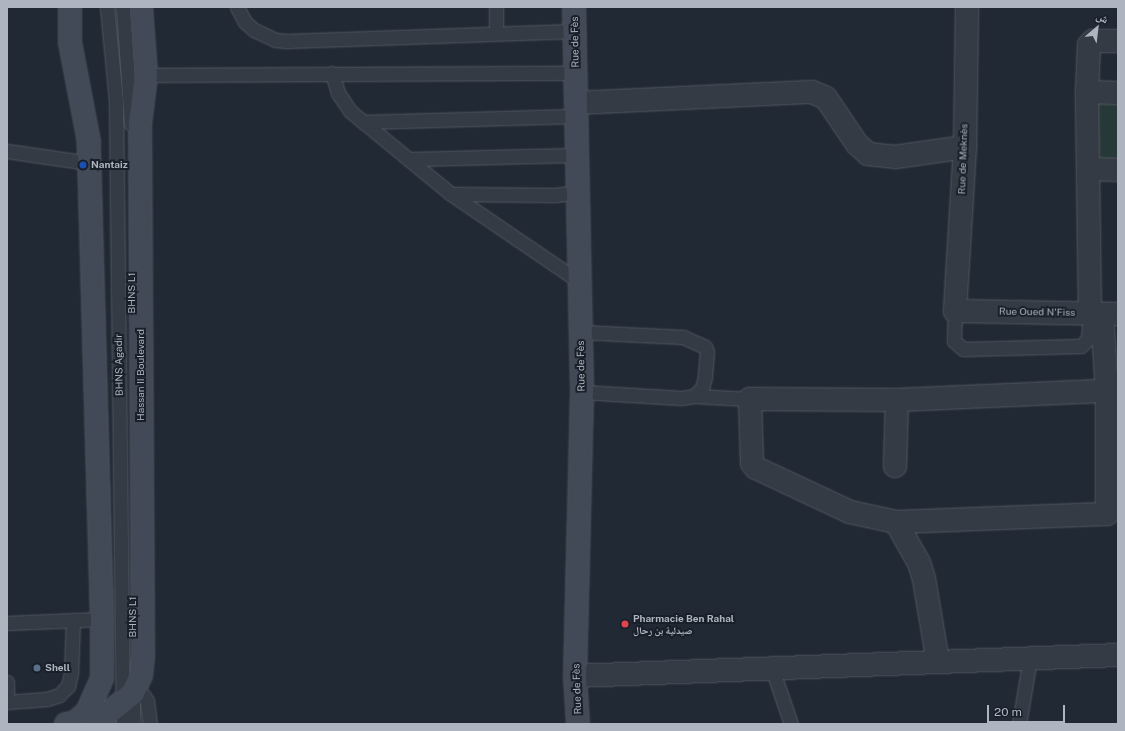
<!DOCTYPE html>
<html>
<head>
<meta charset="utf-8">
<style>
	body { margin:0 }
	#map { position:relative; width:1125px; height:731px; overflow:hidden; background:#212934; font-family:"Public Sans","Noto Naskh Arabic",sans-serif }
	div>[style] { position:absolute }
	.green>* { inset:0; background:#273839; transform-origin:0 0 }
	.roads { filter:drop-shadow(0 0 1px #525862) drop-shadow(0 0 1px #525862) }
	.lane>* { height:13px; margin:-6.5px; padding:0 6.5px; transform-origin:6.5px; border-radius:6.5px; background:#343b44 }
	.street>* { height:22px; margin:-11px; padding:0 11px; transform-origin:11px; border-radius:11px; background:#343b44 }
	.secondary>* { height:22px; margin:-11px; padding:0 11px; transform-origin:11px; border-radius:11px; background:#434a57 }
	.dots>* { width:11px; height:11px; translate:-50% -50%; box-sizing:border-box; border:2px solid #1a2029; border-radius:50% }
	span { translate:-50% -50%; white-space:nowrap; text-align:center; line-height:1.15; -webkit-text-stroke:4px #1a2029; paint-order:stroke }
	.street-label { font-size:10px; color:#aeb5c1 }
	.poi-label { font-size:10px; color:#aeb5c1; font-weight:700 }
	.left { translate:0 -50%; text-align:left }
	.frame { position:absolute; inset:0; border:8px solid #aeb5c1; pointer-events:none }
	.north { position:absolute; left:1077px; top:8px; width:40px; height:40px; -webkit-text-stroke:3px #1a2029; paint-order:stroke; rotate:28deg; font-size:11px; font-weight:700; line-height:16px; text-align:center; color:#aeb5c1 }
	.north::after { content:''; display:block; margin:auto; width:14px; height:18px; background:#aeb5c1; clip-path:polygon(50% 0,100% 100%,50% 72%,0 100%) }
	.scale { position:absolute; left:987px; top:705px; width:78px; height:18px; box-sizing:border-box; border:2px solid #aeb5c1; border-top:0; padding-left:5px; font-size:12px; line-height:14px; white-space:nowrap; color:#aeb5c1; -webkit-text-stroke:3px #1a2029; paint-order:stroke }
</style>
</head>
<body>
<div id="map">
	<div class="green">
		<i style="left:1118px;top:103px;width:55px;height:23px;rotate:90deg"></i>
	</div>
	<div class="roads">
		<div class="lane">
			<i style="left:107px;top:7px;width:94px;rotate:84.5deg"></i>
			<i style="left:116px;top:101px;width:623px;rotate:89.36deg"></i>
			<i style="left:123px;top:7px;width:117px;rotate:86.1deg"></i>
			<i style="left:237px;top:7px;width:17px;rotate:62deg"></i>
			<i style="left:245px;top:22px;width:12px;rotate:42deg"></i>
			<i style="left:254px;top:30px;width:23px;rotate:25deg"></i>
			<i style="left:275px;top:40px;width:12px;rotate:5deg"></i>
			<i style="left:287px;top:41px;width:288px;rotate:-2deg"></i>
			<i style="left:496px;top:7px;width:26px;rotate:90deg"></i>
			<i style="left:332px;top:73px;width:21px;rotate:73deg"></i>
			<i style="left:338px;top:93px;width:22px;rotate:56deg"></i>
			<i style="left:350px;top:111px;width:131px;rotate:39.4deg"></i>
			<i style="left:451px;top:194px;width:156px;rotate:34.3deg"></i>
			<i style="left:146px;top:75px;width:430px;rotate:-0.3deg"></i>
			<i style="left:363px;top:122px;width:213px;rotate:-1.6deg"></i>
			<i style="left:7px;top:151px;width:83px;rotate:8.3deg"></i>
			<i style="left:412px;top:159px;width:165px;rotate:-1.4deg"></i>
			<i style="left:452px;top:194px;width:103px;rotate:0.6deg"></i>
			<i style="left:555px;top:195px;width:23px;rotate:-7deg"></i>
			<i style="left:955px;top:311px;width:30px;rotate:92deg"></i>
			<i style="left:954px;top:341px;width:12px;rotate:42deg"></i>
			<i style="left:963px;top:349px;width:118px;rotate:-1.5deg"></i>
			<i style="left:1081px;top:346px;width:10px;rotate:-45deg"></i>
			<i style="left:1088px;top:339px;width:25px;rotate:-85deg"></i>
			<i style="left:581px;top:332px;width:102px;rotate:2.8deg"></i>
			<i style="left:683px;top:337px;width:24px;rotate:24deg"></i>
			<i style="left:705px;top:347px;width:5px;rotate:68deg"></i>
			<i style="left:707px;top:352px;width:25px;rotate:95deg"></i>
			<i style="left:705px;top:377px;width:11px;rotate:105deg"></i>
			<i style="left:702px;top:388px;width:11px;rotate:135deg"></i>
			<i style="left:694px;top:396px;width:12px;rotate:171deg"></i>
			<i style="left:682px;top:398px;width:100px;rotate:-176.6deg"></i>
			<i style="left:694px;top:396px;width:56px;rotate:3.1deg"></i>
			<i style="left:7px;top:623px;width:95px;rotate:-2.4deg"></i>
			<i style="left:772px;top:668px;width:59px;rotate:71.3deg"></i>
			<i style="left:7px;top:682px;width:20px;rotate:90deg"></i>
			<i style="left:133px;top:690px;width:34px;rotate:90deg"></i>
			<i style="left:133px;top:693px;width:11px;rotate:15deg"></i>
			<i style="left:144px;top:696px;width:6px;rotate:59deg"></i>
			<i style="left:147px;top:701px;width:23px;rotate:83deg"></i>
			<i style="left:7px;top:702px;width:40px;rotate:-4.3deg"></i>
			<i style="left:47px;top:699px;width:13px;rotate:-18deg"></i>
			<i style="left:59px;top:695px;width:13px;rotate:-45deg"></i>
			<i style="left:68px;top:686px;width:13px;rotate:-77deg"></i>
			<i style="left:71px;top:673px;width:53px;rotate:-87.8deg"></i>
			<i style="left:1019px;top:724px;width:67px;rotate:-80.5deg"></i>
		</div>
		<div class="street">
			<i style="left:967px;top:7px;width:140px;rotate:90.8deg"></i>
			<i style="left:965px;top:147px;width:164px;rotate:93.5deg"></i>
			<i style="left:955px;top:311px;width:163px;rotate:1.1deg"></i>
			<i style="left:1087px;top:92px;width:47px;rotate:-87.6deg"></i>
			<i style="left:1089px;top:45px;width:6px;rotate:-45deg"></i>
			<i style="left:1093px;top:41px;width:25px"></i>
			<i style="left:576px;top:103px;width:236px;rotate:-2.7deg"></i>
			<i style="left:812px;top:92px;width:15px;rotate:23deg"></i>
			<i style="left:826px;top:98px;width:55px;rotate:56deg"></i>
			<i style="left:857px;top:144px;width:15px;rotate:42deg"></i>
			<i style="left:868px;top:154px;width:27px;rotate:6deg"></i>
			<i style="left:895px;top:157px;width:71px;rotate:-8.1deg"></i>
			<i style="left:1088px;top:169px;width:30px;rotate:2deg"></i>
			<i style="left:1090px;top:314px;width:222px;rotate:-90.8deg"></i>
			<i style="left:1087px;top:92px;width:31px;rotate:2deg"></i>
			<i style="left:895px;top:466px;width:66px;rotate:-88.3deg"></i>
			<i style="left:896px;top:522px;width:211px;rotate:-2.2deg"></i>
			<i style="left:1107px;top:514px;width:123px;rotate:-90deg"></i>
			<i style="left:1107px;top:391px;width:77px;rotate:-93.7deg"></i>
			<i style="left:938px;top:662px;width:84px;rotate:-99.6deg"></i>
			<i style="left:924px;top:579px;width:17px;rotate:-107deg"></i>
			<i style="left:919px;top:563px;width:47px;rotate:-119.3deg"></i>
			<i style="left:896px;top:522px;width:47px;rotate:-167.7deg"></i>
			<i style="left:850px;top:512px;width:104px;rotate:-154.9deg"></i>
			<i style="left:756px;top:468px;width:6px;rotate:-129deg"></i>
			<i style="left:752px;top:463px;width:64px;rotate:-91.8deg"></i>
			<i style="left:750px;top:399px;width:147px;rotate:0.4deg"></i>
			<i style="left:897px;top:400px;width:210px;rotate:-2.5deg"></i>
			<i style="left:575px;top:676px;width:543px;rotate:-2.21deg"></i>
		</div>
		<div class="secondary">
			<i style="left:574px;top:7px;width:385px;rotate:88.8deg"></i>
			<i style="left:582px;top:392px;width:284px;rotate:91.4deg"></i>
			<i style="left:575px;top:676px;width:48px;rotate:86.4deg"></i>
			<i style="left:66px;top:724px;width:8px;rotate:-7deg"></i>
			<i style="left:74px;top:723px;width:17px;rotate:-40deg"></i>
			<i style="left:87px;top:712px;width:37px;rotate:-66deg"></i>
			<i style="left:102px;top:678px;width:59px;rotate:-90deg"></i>
			<i style="left:102px;top:619px;width:477px;rotate:-91.6deg"></i>
			<i style="left:89px;top:142px;width:102px;rotate:-100.8deg"></i>
			<i style="left:70px;top:42px;width:35px;rotate:-90deg"></i>
			<i style="left:95px;top:724px;width:49px;rotate:-39.2deg"></i>
			<i style="left:133px;top:693px;width:20px;rotate:-66deg"></i>
			<i style="left:141px;top:675px;width:19px;rotate:-84deg"></i>
			<i style="left:143px;top:656px;width:532px;rotate:-90.32deg"></i>
			<i style="left:140px;top:124px;width:49px;rotate:-83deg"></i>
			<i style="left:146px;top:75px;width:68px;rotate:-94.2deg"></i>
		</div>
	</div>
	<div class="dots">
		<i style="left:83px;top:165px;background:#1a4fb4"></i>
		<i style="left:625px;top:624px;background:#e0444e"></i>
		<i style="left:37px;top:668px;background:#5c6f8a"></i>
	</div>
	<div class="street-label">
		<span style="left:575px;top:42px;rotate:-91deg">Rue de Fès</span>
		<span style="left:963px;top:159px;rotate:-88deg">Rue de Meknès</span>
		<span style="left:132px;top:293px;rotate:-90deg">BHNS L1</span>
		<span style="left:1037px;top:312px;rotate:1deg">Rue Oued N'Fiss</span>
		<span style="left:119px;top:365px;rotate:-91deg">BHNS Agadir</span>
		<span style="left:581px;top:366px;rotate:-91deg">Rue de Fès</span>
		<span style="left:141px;top:375px;rotate:-90deg">Hassan II Boulevard</span>
		<span style="left:133px;top:617px;rotate:-90deg">BHNS L1</span>
		<span style="left:577px;top:689px;rotate:-92deg">Rue de Fès</span>
	</div>
	<div class="poi-label">
		<span class="left" style="left:91px;top:165px">Nantaiz</span>
		<span class="left" style="left:633px;top:624px">Pharmacie Ben Rahal<br>صيدلية بن رحال</span>
		<span class="left" style="left:45px;top:668px">Shell</span>
	</div>
	<div class="frame"></div>
	<div class="north">ش</div>
	<div class="scale">20 m</div>
</div>
</body>
</html>
